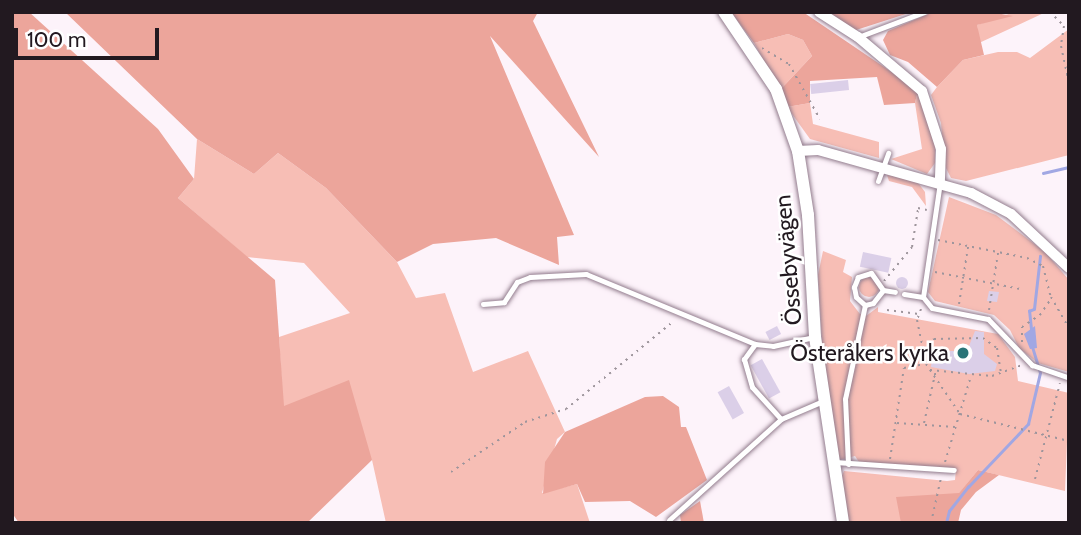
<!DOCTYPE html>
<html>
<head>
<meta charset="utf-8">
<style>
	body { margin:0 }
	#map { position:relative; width:1081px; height:535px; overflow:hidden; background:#fdf3fa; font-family:Cabin,sans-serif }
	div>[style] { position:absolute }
	.green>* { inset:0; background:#f7beb5 }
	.round { border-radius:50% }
	.forest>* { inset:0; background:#eca59b }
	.water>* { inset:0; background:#a1a7e3 }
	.stream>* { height:2.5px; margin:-1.25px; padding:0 1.25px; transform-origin:1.25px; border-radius:1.25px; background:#a1a7e3 }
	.building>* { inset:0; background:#dbcfe8; transform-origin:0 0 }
	.path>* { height:2px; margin-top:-1px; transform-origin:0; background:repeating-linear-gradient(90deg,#9e959c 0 2px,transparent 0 7px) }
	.roads { filter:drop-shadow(0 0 2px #927c8d) drop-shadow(0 0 2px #927c8d) }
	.service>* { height:5px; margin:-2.5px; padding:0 2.5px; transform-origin:2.5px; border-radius:2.5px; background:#fff }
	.minor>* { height:10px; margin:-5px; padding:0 5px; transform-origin:5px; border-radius:5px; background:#fff }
	.tertiary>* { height:12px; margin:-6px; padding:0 6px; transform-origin:6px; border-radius:6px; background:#fff }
	.dots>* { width:19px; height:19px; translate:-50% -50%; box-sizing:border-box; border:4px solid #fff; border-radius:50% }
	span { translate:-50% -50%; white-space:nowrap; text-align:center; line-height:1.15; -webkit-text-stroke:5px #fff; paint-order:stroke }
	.street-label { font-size:23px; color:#221920 }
	.poi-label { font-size:23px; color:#221920 }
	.right { translate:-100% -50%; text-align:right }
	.frame { position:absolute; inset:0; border:14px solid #221920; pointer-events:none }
	.scale { position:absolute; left:14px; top:28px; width:145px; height:32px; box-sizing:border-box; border:4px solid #221920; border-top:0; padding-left:9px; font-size:21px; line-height:24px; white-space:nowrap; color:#221920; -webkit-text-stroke:5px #fff; paint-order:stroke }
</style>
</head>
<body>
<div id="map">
	<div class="green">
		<i style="clip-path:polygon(1014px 12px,1046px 12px,979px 43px,977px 25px)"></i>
		<i style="clip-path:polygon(1069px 29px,1069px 155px,966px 181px,951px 178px,945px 166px,941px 123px,931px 95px,937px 87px,963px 60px,998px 52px,1017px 52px,1030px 58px)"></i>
		<i style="clip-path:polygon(788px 34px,803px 40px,812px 56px,780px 90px,754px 43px)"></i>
		<i style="clip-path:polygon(918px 90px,935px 144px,935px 163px,927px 174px,891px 159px,922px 149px,915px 103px)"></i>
		<i style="clip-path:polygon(810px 103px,813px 124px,879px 142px,879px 158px,810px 139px,787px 107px)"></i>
		<i style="clip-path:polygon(197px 139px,254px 174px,278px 153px,326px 188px,397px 262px,416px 298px,445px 293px,473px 372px,528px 351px,565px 432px,557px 439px,542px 493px,577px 484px,590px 523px,386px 523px,372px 460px,283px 406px,279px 337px,350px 313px,304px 263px,247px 257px,178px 198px,194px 179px)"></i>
		<i style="clip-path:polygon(887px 175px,916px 180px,925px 192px,926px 206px,912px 187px,889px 181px)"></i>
		<i style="clip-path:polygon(949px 197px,996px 215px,1045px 252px,1069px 280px,1069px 372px,1038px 363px,1019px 348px,1010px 330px,994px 315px,935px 301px,928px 292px)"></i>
		<i style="clip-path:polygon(823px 251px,846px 260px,843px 272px,852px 277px,850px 301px,860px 314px,866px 316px,878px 307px,878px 312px,998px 334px,1015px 357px,1018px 381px,1069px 393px,1065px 491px,978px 470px,935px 523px,847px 523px,840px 481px,844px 471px,947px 481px,955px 480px,956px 469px,859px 462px,855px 456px,839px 460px,823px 360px,818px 275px)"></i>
		<i class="round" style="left:859px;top:277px;width:20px;height:20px"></i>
	</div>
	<div class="forest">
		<i style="clip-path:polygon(12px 12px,29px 12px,158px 129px,194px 179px,178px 198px,275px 280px,284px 406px,349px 380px,372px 460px,307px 523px,19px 523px,12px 513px)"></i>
		<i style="clip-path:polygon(65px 12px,538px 12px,533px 21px,599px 157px,490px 36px,574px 235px,557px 237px,559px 265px,496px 238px,433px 244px,397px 262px,326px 188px,278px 153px,254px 174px,197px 139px)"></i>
		<i style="clip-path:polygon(731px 12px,803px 12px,918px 90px,915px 103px,884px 105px,877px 77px,810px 81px,810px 103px,787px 107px,780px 90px,812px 56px,803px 40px,788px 34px,754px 43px)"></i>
		<i style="clip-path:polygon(827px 12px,912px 12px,853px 31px)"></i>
		<i style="clip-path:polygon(933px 12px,990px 12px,1013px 16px,977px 25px,984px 55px,963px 60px,937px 87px,908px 62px,890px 55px,883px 40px,888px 31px)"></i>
		<i style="clip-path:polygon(663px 396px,679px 407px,681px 427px,686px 427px,707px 480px,656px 517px,630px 501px,585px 502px,577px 484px,543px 494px,545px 462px,565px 432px,645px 397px)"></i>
		<i style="clip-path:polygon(978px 470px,999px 475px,976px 492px,961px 510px,958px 523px,901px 523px,896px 497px,959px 493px)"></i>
		<i style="clip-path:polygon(700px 501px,704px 523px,681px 523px,680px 515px)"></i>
	</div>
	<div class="water">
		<i style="clip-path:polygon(1035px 326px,1037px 348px,1030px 349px,1024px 334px)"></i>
	</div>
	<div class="stream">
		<i style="left:1043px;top:173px;width:27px;rotate:-13deg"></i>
		<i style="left:1031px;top:329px;width:18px;rotate:-96deg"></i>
		<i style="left:1029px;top:311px;width:5px;rotate:-22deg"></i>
		<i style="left:1034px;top:309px;width:53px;rotate:-83.5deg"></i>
		<i style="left:946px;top:523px;width:12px;rotate:-76deg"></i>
		<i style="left:949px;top:511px;width:31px;rotate:-52deg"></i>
		<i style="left:968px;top:487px;width:87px;rotate:-46.4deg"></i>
		<i style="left:1028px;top:424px;width:52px;rotate:-76.8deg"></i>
		<i style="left:1040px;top:373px;width:28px;rotate:-107deg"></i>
	</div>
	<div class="building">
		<i style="left:848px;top:80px;width:10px;height:38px;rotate:84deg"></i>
		<i style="left:863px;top:252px;width:29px;height:15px;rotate:12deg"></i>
		<i class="round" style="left:896px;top:277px;width:12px;height:12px"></i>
		<i style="clip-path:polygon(989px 291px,999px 292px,997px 302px,987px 301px)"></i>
		<i style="left:777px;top:326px;width:9px;height:13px;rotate:63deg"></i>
		<i style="clip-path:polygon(975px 331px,984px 332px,984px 354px,997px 364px,995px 371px,969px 374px,931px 367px,933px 351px,967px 351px)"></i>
		<i style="left:762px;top:359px;width:38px;height:13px;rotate:61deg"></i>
		<i style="left:729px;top:386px;width:31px;height:13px;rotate:61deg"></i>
	</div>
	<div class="path">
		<i style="left:1050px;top:12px;width:20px;rotate:45deg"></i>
		<i style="left:1064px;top:26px;width:20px;rotate:99deg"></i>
		<i style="left:1061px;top:46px;width:39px;rotate:78deg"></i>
		<i style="left:762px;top:48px;width:31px;rotate:31deg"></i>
		<i style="left:789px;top:64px;width:63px;rotate:60.6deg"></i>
		<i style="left:938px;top:240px;width:91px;rotate:11.4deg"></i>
		<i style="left:1027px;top:258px;width:18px;rotate:27deg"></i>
		<i style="left:1043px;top:266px;width:32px;rotate:76deg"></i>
		<i style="left:1051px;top:297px;width:36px;rotate:60deg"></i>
		<i style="left:935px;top:272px;width:87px;rotate:11.3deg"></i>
		<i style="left:884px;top:281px;width:44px;rotate:-50.5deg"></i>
		<i style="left:912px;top:247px;width:39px;rotate:-81deg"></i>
		<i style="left:918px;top:208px;width:9px;rotate:13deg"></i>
		<i style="left:959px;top:304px;width:58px;rotate:-81deg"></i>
		<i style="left:921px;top:309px;width:12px;rotate:110deg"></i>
		<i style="left:917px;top:320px;width:45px;rotate:78.4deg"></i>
		<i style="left:926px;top:364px;width:60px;rotate:55.8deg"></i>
		<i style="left:960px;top:414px;width:112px;rotate:13.9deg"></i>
		<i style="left:887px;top:310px;width:32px;rotate:7deg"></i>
		<i style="left:989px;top:310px;width:58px;rotate:-81deg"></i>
		<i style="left:1022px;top:342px;width:15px;rotate:-90deg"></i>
		<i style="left:1022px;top:327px;width:22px;rotate:-34deg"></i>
		<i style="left:1040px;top:315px;width:18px;rotate:-56deg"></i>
		<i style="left:922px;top:348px;width:15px;rotate:-37deg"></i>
		<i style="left:934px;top:339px;width:49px;rotate:-1.2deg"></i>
		<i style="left:983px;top:338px;width:17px;rotate:36deg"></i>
		<i style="left:997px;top:348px;width:25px;rotate:81deg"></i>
		<i style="left:930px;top:370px;width:62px;rotate:5.5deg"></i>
		<i style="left:992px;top:376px;width:33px;rotate:-20deg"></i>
		<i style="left:897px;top:423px;width:58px;rotate:3.9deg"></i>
		<i style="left:924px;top:423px;width:54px;rotate:-77.2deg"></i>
		<i style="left:890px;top:459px;width:92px;rotate:-81.3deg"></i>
		<i style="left:904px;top:368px;width:21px;rotate:-11deg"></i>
		<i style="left:945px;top:462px;width:90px;rotate:-73.2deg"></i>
		<i style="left:451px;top:472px;width:89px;rotate:-34deg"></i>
		<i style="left:525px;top:422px;width:43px;rotate:-17.6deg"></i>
		<i style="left:566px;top:409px;width:139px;rotate:-39.2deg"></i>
		<i style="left:1035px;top:479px;width:99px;rotate:-75.4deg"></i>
		<i style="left:931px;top:523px;width:46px;rotate:-77.5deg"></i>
	</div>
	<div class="roads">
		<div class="service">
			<i style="left:858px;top:37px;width:71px;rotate:-20.7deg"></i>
			<i style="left:878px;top:181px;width:30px;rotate:-70deg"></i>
			<i style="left:940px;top:182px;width:116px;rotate:98.4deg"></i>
			<i style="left:923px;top:297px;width:14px;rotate:51deg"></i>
			<i style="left:932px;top:308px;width:57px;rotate:11.1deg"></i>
			<i style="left:988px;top:319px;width:64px;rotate:46.3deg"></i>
			<i style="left:1032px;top:365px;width:39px;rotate:19deg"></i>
			<i style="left:883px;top:290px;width:12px;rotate:9deg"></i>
			<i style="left:904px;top:294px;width:19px;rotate:9deg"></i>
			<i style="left:483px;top:304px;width:21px;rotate:-5deg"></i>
			<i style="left:504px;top:302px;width:24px;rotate:-57deg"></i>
			<i style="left:517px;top:282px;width:14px;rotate:-21deg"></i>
			<i style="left:530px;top:277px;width:56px;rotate:-3.1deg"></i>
			<i style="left:586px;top:274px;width:183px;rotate:22.5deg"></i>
			<i style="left:755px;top:344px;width:18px;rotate:6deg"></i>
			<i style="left:773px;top:346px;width:42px;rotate:-12.4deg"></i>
			<i style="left:755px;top:344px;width:19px;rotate:126deg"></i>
			<i style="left:744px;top:359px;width:29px;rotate:74deg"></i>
			<i style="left:752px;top:387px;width:43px;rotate:47.8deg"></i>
			<i style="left:835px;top:462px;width:119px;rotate:3.8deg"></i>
			<i style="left:848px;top:464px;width:65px;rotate:-92.6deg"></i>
			<i style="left:845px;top:399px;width:96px;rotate:-78deg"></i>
			<i style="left:865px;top:305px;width:8px;rotate:-14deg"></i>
			<i style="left:873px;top:303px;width:16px;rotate:-52deg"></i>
			<i style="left:883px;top:290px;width:21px;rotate:-125deg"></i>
			<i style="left:871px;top:273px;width:14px;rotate:163deg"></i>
			<i style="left:858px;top:277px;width:11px;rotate:112deg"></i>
			<i style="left:854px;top:287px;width:10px;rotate:79deg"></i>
			<i style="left:856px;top:297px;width:12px;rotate:42deg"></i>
			<i style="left:669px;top:520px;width:151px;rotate:-42deg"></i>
			<i style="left:781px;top:419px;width:46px;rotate:-23.2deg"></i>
		</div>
		<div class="minor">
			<i style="left:819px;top:12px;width:46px;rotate:32.7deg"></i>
			<i style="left:858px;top:37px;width:84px;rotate:40.2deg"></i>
			<i style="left:922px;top:91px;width:61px;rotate:71.9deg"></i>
			<i style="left:941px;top:149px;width:33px;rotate:92deg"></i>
			<i style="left:798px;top:151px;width:20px;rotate:-3deg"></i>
			<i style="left:818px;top:150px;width:159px;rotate:15.7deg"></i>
			<i style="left:971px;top:193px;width:45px;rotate:27.7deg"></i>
			<i style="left:1011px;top:214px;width:79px;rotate:43deg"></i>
		</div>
		<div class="tertiary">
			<i style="left:724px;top:12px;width:93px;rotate:56deg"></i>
			<i style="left:776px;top:89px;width:66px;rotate:70.5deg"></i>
			<i style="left:798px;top:151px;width:65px;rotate:81.1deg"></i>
			<i style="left:808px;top:215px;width:122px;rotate:86.7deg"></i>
			<i style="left:815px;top:337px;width:188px;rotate:81.4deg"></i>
		</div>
	</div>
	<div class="dots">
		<i style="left:963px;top:353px;background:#2a7477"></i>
	</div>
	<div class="street-label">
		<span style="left:788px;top:260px;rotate:-95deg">Össebyvägen</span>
	</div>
	<div class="poi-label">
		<span class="right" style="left:949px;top:353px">Österåkers kyrka</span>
	</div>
	<div class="frame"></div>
	<div class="scale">100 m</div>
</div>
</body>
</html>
